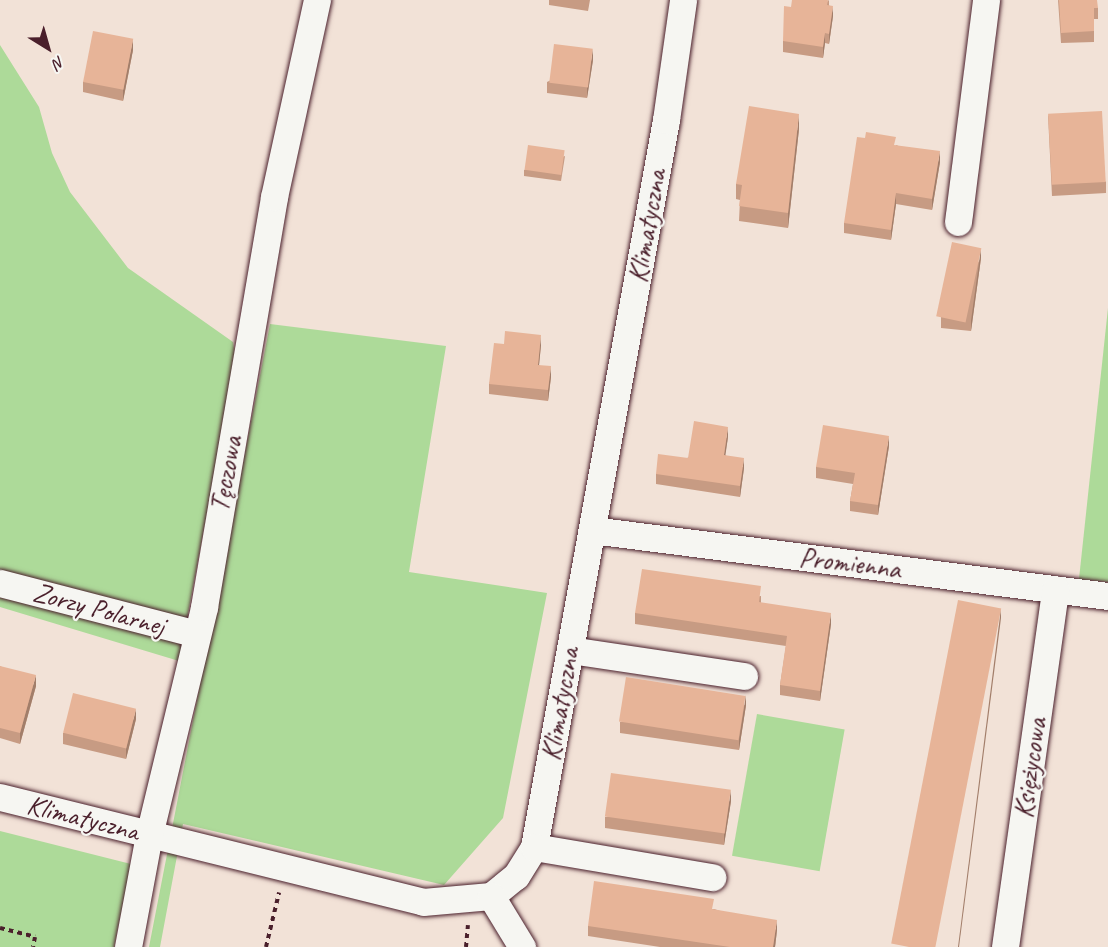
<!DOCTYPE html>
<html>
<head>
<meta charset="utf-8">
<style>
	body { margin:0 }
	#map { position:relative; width:1108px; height:947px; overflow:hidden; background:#f2e2d7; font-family:Caveat,sans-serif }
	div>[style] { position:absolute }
	.green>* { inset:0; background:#adda99; transform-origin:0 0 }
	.path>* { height:4px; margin-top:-2px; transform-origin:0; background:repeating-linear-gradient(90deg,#4a1f2b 0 4.5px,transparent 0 9px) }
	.roads { filter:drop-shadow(0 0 2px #4a1f2b) drop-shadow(0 0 2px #4a1f2b) }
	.minor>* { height:27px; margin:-13.5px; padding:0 13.5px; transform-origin:13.5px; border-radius:13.5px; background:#f6f6f2 }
	.wall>* { inset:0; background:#c79b83 }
	.shaded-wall>* { inset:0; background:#a27e6a }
	.building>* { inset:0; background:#e7b498; transform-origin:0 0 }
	span { translate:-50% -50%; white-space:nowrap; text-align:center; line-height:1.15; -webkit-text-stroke:4.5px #f6f6f2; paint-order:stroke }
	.street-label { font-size:28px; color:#4a1f2b }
	.north { position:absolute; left:18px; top:18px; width:60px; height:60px; -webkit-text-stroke:4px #f6f6f2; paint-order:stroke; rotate:143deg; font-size:16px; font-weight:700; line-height:24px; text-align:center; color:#4a1f2b }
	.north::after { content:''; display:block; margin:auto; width:21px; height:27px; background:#4a1f2b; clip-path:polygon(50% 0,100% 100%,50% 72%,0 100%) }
</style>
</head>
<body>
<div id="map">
	<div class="green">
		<i style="clip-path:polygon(0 45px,39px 107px,52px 153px,70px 192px,128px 268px,233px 342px,236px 359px,179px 661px,0 607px)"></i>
		<i style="clip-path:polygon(1108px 308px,1108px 582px,1079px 579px)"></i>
		<i style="clip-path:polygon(270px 324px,446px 346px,409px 572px,547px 593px,503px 818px,444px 885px,183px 824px,160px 947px,149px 947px)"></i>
		<i style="left:757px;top:714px;width:89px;height:144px;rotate:10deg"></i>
		<i style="clip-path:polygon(0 831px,131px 864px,114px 947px,0 947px)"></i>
	</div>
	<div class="path">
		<i style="left:0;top:928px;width:36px;rotate:14deg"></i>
		<i style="left:35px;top:937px;width:10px;rotate:101deg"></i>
		<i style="left:266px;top:947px;width:56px;rotate:-76.5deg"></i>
		<i style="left:466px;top:947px;width:22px;rotate:-85deg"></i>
	</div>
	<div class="roads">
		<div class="minor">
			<i style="left:958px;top:222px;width:224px;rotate:-82.8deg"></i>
			<i style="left:592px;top:530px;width:520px;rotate:7.29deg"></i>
			<i style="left:0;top:583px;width:203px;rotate:14.5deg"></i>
			<i style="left:570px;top:650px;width:176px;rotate:8.5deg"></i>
			<i style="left:0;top:797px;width:436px;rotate:13.9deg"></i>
			<i style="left:423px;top:902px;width:68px;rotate:-5deg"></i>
			<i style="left:491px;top:896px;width:32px;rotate:-39deg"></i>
			<i style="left:516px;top:876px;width:34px;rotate:-58deg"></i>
			<i style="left:534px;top:847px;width:739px;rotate:-79.71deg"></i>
			<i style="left:666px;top:120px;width:121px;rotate:-81.9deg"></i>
			<i style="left:534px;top:847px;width:181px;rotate:9.6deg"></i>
			<i style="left:491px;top:896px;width:60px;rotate:58.7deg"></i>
			<i style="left:128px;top:947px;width:114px;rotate:-79.4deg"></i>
			<i style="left:149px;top:835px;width:235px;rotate:-76.4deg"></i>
			<i style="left:204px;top:607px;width:416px;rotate:-80.3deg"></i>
			<i style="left:274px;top:197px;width:202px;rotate:-77.7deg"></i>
			<i style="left:1005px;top:947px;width:361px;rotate:-82deg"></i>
		</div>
	</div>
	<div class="wall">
		<i style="clip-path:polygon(549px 0,590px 0,588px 11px,549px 5px)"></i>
		<i style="clip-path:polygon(829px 0,829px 5px,833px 16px,829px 44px,825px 43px,823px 58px,783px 52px,783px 41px)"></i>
		<i style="clip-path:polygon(1058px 0,1098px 8px,1098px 19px,1094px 19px,1094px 42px,1061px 43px)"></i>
		<i style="clip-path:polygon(133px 50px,123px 101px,83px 92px,83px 82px)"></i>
		<i style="clip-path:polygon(593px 60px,587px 98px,547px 93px,547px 82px)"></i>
		<i style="clip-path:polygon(1048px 115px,1106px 182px,1106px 193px,1052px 196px)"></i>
		<i style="clip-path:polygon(799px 129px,788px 228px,739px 221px,740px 200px,736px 199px,736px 184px)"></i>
		<i style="clip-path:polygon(896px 145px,940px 162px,932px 210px,896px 204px,891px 240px,844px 233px,844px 223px)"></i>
		<i style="clip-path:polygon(565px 156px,561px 181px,524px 176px,524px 170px)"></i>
		<i style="clip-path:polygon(981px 258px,971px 331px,941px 328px,941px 317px)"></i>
		<i style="clip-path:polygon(504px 344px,541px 345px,539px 365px,551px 377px,548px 401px,489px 394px,489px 384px)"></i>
		<i style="clip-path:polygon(728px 437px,725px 455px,744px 468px,740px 497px,656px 484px,656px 474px)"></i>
		<i style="clip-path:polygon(889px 446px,878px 515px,850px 511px,850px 501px,853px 484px,816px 478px,816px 467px)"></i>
		<i style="clip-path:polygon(761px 596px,761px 603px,831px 624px,820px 701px,780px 695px,780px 685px,786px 646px,635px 624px,635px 613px)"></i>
		<i style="clip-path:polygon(0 666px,36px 686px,20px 744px,0 738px)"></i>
		<i style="clip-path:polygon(746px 705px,739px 750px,620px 733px,620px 722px)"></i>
		<i style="clip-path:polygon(136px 719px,126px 759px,63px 744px,63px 733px)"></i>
		<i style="clip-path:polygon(731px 801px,724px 845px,605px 828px,605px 817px)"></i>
		<i style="clip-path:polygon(714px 909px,777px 930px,775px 947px,660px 947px,588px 936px,588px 926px)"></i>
	</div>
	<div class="shaded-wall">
		<i style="clip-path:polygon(833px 6px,833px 16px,829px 44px,829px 34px)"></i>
		<i style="clip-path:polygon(825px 33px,825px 43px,823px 58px,823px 47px)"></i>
		<i style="clip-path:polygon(133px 39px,133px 50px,123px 101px,123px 90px)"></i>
		<i style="clip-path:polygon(593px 49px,593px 60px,587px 98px,587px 88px)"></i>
		<i style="clip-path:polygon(799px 114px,799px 129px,788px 228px,788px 213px)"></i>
		<i style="clip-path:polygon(940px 151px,940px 162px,932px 210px,932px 199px)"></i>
		<i style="clip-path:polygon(896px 193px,896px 204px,891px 240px,891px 230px)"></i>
		<i style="clip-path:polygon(981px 248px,981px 258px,971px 331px,971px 321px)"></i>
		<i style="clip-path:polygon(541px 335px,541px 345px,538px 375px,538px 365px)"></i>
		<i style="clip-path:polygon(551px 366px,551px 377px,548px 401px,548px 390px)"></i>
		<i style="clip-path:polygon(728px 427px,728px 437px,724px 465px,724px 455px)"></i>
		<i style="clip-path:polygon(889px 436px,889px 446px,878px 515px,878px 505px)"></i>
		<i style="clip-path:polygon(744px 458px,744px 468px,740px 497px,740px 486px)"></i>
		<i style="clip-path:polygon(1001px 608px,1001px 618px,959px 947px,958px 947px)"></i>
		<i style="clip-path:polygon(831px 613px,831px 624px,820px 701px,820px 691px)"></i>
		<i style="clip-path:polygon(36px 675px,36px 686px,20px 744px,20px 733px)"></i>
		<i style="clip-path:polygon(746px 695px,746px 705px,739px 750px,739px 740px)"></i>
		<i style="clip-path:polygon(136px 709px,136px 719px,126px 759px,126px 749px)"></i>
		<i style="clip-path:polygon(731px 790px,731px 801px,724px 845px,724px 835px)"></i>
		<i style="clip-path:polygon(777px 920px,777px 930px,775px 947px,773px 947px)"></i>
	</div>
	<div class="building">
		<i style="clip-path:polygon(792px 0,828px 0,827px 5px,833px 6px,829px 34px,825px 33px,823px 47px,783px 41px,784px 6px,791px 7px)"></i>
		<i style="clip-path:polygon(1059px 0,1097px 0,1098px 8px,1094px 8px,1094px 31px,1061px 33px)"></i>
		<i style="left:93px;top:31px;width:41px;height:52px;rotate:11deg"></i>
		<i style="left:554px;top:44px;width:39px;height:39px;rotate:7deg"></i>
		<i style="clip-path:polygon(749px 106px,799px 114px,788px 213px,739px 206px,742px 185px,736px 184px)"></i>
		<i style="left:1102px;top:111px;width:71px;height:54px;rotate:87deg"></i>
		<i style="clip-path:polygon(866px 132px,896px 137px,894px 145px,940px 151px,932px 199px,896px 193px,891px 230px,844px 223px,857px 137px,865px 138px)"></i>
		<i style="left:528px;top:145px;width:37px;height:25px;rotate:8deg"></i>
		<i style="left:952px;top:242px;width:30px;height:76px;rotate:12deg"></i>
		<i style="clip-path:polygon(505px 331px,541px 335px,538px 365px,551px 366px,548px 390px,489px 384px,494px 343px,504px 344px)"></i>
		<i style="clip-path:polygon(694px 421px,728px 427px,724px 455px,744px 458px,740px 486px,656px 474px,658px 454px,688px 458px)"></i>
		<i style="clip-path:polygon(823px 425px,889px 436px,878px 505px,850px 501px,855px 473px,816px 467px)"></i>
		<i style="clip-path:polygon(642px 569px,761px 586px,759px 602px,831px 613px,820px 691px,780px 685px,787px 636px,635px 613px)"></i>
		<i style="left:958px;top:600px;width:44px;height:350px;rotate:11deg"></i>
		<i style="clip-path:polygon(0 666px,36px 675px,20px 733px,0 728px)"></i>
		<i style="left:626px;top:677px;width:121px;height:45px;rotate:9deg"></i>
		<i style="left:73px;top:693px;width:65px;height:41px;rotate:14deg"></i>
		<i style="left:611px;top:773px;width:121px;height:44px;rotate:8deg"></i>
		<i style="clip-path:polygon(594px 881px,714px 899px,712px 909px,777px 920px,773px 947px,730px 947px,588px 926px)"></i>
	</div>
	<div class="street-label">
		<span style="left:647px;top:226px;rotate:-80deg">Klimatyczna</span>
		<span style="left:226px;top:474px;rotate:-80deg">Tęczowa</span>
		<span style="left:850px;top:563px;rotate:7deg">Promienna</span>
		<span style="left:99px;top:609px;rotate:15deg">Zorzy Polarnej</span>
		<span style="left:560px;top:704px;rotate:-80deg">Klimatyczna</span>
		<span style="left:1030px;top:768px;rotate:-82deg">Księżycowa</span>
		<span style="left:83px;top:818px;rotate:14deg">Klimatyczna</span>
	</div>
	<div class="north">N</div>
</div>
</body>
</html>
